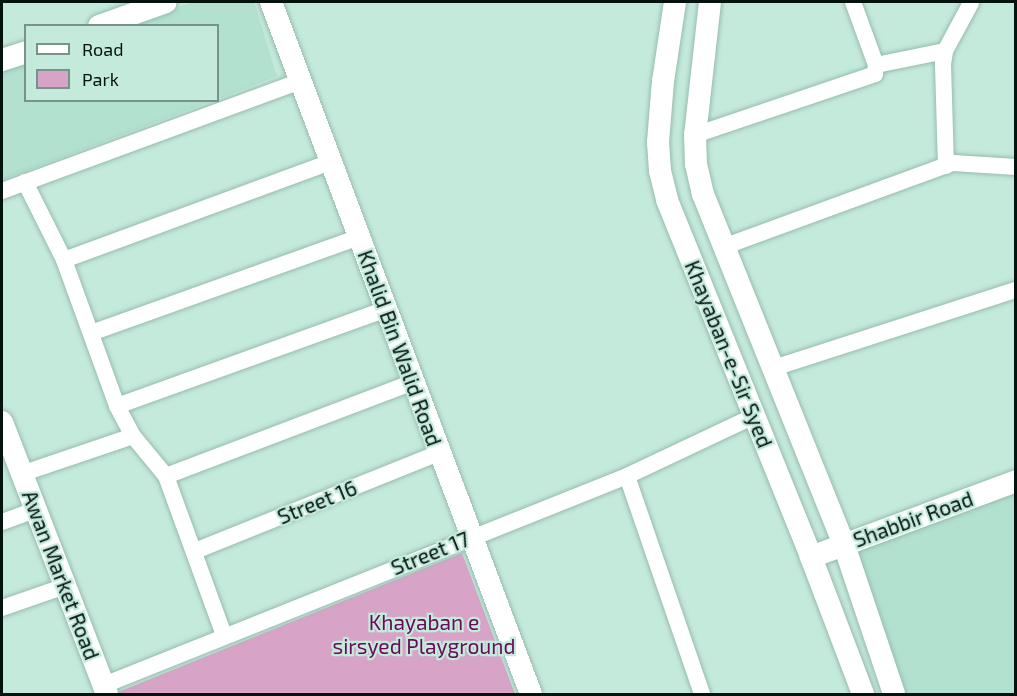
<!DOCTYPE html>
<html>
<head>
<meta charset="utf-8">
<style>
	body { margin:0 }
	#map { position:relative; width:1017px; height:696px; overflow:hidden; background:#c4eadc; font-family:"Exo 2",sans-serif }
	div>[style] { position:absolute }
	.built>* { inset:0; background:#b2e1d0 }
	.green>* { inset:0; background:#d7a4c7 }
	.roads { filter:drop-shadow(0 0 2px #97bcae) drop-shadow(0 0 2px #97bcae) }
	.street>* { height:16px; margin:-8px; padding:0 8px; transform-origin:8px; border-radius:8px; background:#fff }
	.secondary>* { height:22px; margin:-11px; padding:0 11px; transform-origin:11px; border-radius:11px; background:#fff }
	span { translate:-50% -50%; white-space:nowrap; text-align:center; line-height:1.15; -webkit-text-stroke:4.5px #c4eadc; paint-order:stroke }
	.street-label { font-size:21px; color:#05130e }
	.park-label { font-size:21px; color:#6a0957 }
	.frame { position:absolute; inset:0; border:3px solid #05130e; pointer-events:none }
	.legend { position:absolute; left:24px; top:24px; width:195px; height:78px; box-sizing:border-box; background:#c4eadc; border:2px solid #78948a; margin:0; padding:8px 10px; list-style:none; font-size:18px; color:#05130e }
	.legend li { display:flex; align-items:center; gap:12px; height:30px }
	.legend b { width:30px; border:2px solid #78948a }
</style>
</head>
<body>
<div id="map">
	<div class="built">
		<i style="clip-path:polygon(193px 2px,254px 2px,277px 76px,218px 99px,218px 26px,126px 26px)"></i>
		<i style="clip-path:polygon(25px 62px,26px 100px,212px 101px,2px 180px,2px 70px)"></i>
		<i style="clip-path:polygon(1015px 481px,1015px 694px,894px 694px,844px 545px)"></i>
	</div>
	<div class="green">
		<i style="clip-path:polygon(462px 553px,515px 694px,119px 694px,118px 692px)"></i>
	</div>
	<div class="roads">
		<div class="street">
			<i style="left:876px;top:65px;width:70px;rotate:-11.5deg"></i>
			<i style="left:695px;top:135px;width:190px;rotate:-18.7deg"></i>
			<i style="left:875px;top:74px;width:9px;rotate:-84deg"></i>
			<i style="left:876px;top:65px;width:67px;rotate:-110.1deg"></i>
			<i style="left:946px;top:166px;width:102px;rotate:-91.7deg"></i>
			<i style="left:943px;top:64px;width:13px;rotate:-81deg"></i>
			<i style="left:945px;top:51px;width:55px;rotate:-61.6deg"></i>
			<i style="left:25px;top:182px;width:87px;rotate:63.4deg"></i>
			<i style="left:64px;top:260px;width:155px;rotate:70deg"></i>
			<i style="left:117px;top:406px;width:34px;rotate:62deg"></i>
			<i style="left:133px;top:436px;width:52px;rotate:50.5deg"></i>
			<i style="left:166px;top:476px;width:169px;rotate:70deg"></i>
			<i style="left:2px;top:191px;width:319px;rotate:-20.2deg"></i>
			<i style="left:723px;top:247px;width:245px;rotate:-20.1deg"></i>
			<i style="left:953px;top:163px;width:63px;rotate:3.6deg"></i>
			<i style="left:64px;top:260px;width:284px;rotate:-20.2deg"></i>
			<i style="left:91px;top:333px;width:285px;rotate:-19.7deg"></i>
			<i style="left:774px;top:368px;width:254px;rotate:-17.9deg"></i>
			<i style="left:117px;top:406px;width:286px;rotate:-19.8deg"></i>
			<i style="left:21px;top:474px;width:118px;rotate:-18.7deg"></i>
			<i style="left:166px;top:476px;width:264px;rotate:-20.8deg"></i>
			<i style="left:627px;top:476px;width:231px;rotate:71deg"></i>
			<i style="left:2px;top:522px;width:35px;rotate:-20deg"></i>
			<i style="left:195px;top:551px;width:263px;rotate:-21.9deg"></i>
			<i style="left:2px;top:608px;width:67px;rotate:-19.2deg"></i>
			<i style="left:104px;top:685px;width:563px;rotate:-21.78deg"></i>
			<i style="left:627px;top:476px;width:140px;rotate:-25.3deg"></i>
		</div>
		<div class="secondary">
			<i style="left:271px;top:2px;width:739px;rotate:69.41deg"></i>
			<i style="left:675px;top:2px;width:80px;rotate:98.6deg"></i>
			<i style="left:663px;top:81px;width:61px;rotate:94.7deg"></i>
			<i style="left:658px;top:142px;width:29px;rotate:86deg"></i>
			<i style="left:660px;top:171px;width:30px;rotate:76deg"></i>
			<i style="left:667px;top:200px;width:385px;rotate:68deg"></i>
			<i style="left:811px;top:557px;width:147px;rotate:69.2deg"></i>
			<i style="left:710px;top:2px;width:134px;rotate:96.4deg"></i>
			<i style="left:695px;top:135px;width:29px;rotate:88deg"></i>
			<i style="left:696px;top:164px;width:31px;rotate:77deg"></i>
			<i style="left:703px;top:194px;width:378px;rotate:68.1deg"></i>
			<i style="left:844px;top:545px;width:157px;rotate:71.4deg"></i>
			<i style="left:99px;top:26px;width:71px;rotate:-19.7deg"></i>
			<i style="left:2px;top:60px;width:25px;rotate:-18deg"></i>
			<i style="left:2px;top:422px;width:292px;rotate:68.9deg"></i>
			<i style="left:811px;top:557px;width:219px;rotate:-20.3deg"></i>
		</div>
	</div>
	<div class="street-label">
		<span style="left:400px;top:348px;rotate:70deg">Khalid Bin Walid Road</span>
		<span style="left:729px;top:354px;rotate:68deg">Khayaban-e-Sir Syed</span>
		<span style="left:317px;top:502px;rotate:-22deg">Street 16</span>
		<span style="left:913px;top:519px;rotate:-20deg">Shabbir Road</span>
		<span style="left:430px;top:553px;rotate:-22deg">Street 17</span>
		<span style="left:61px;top:575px;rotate:69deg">Awan Market Road</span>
	</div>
	<div class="park-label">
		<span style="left:424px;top:634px">Khayaban e<br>sirsyed Playground</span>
	</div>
	<div class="frame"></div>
	<ul class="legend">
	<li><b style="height:8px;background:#fff"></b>Road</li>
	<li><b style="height:16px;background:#d7a4c7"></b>Park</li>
	</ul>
</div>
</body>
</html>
